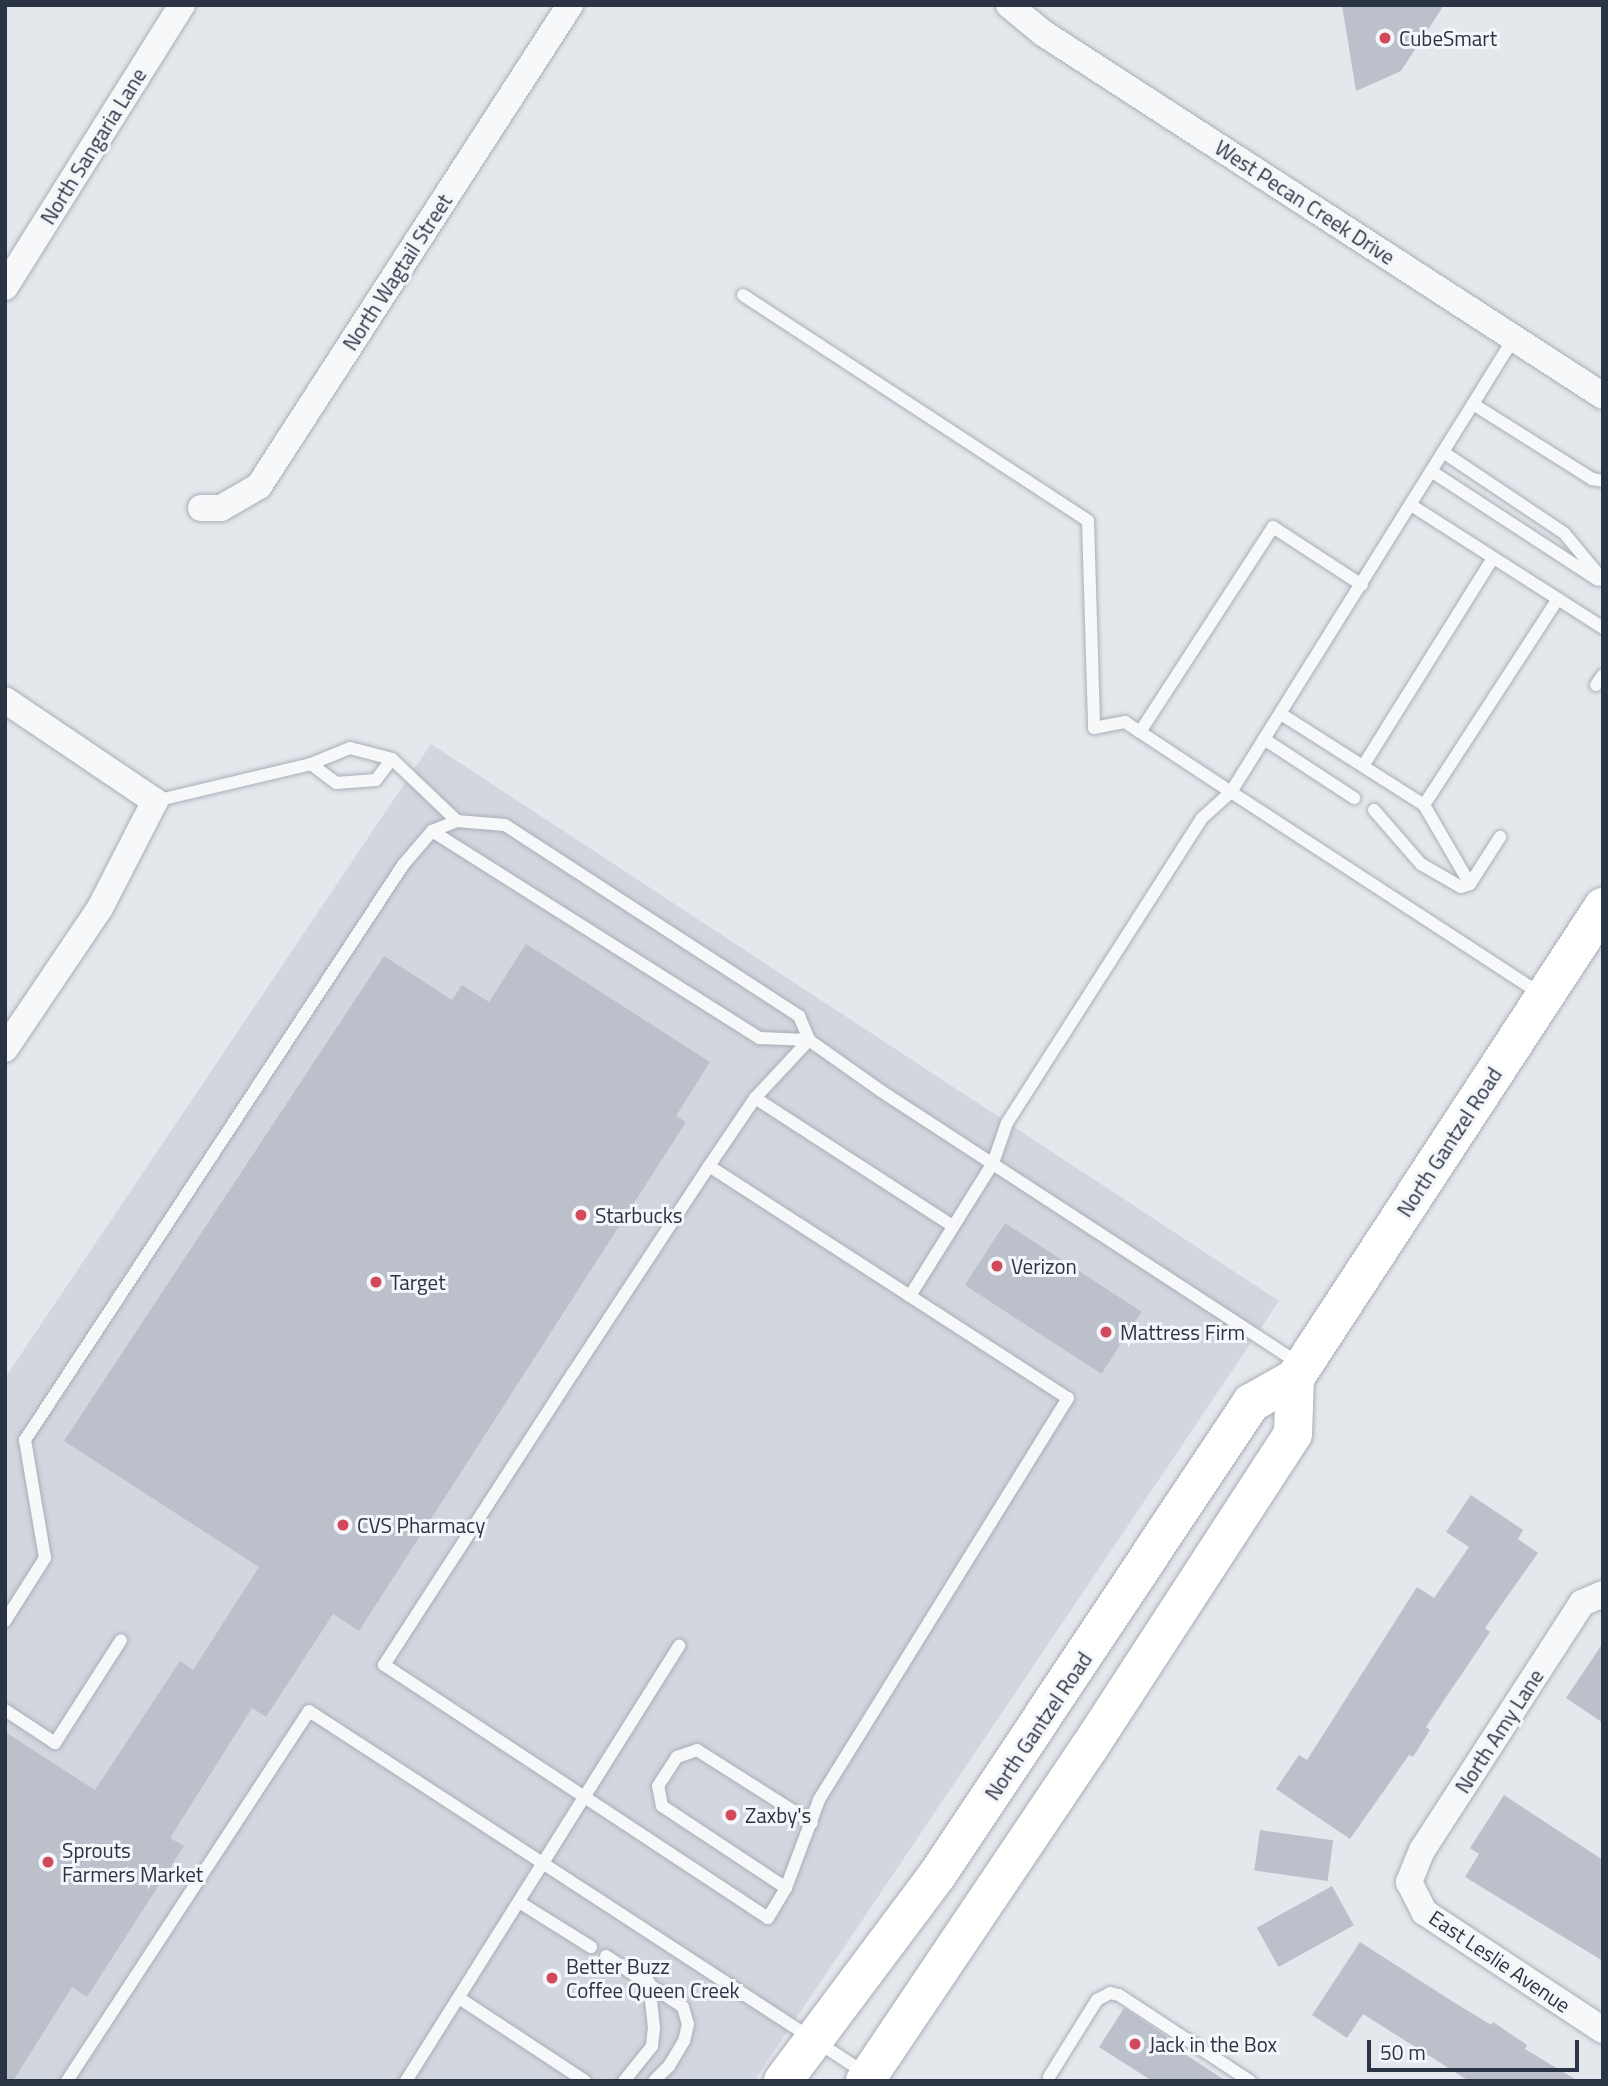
<!DOCTYPE html>
<html>
<head>
<meta charset="utf-8">
<style>
	body { margin:0 }
	#map { position:relative; width:1608px; height:2086px; overflow:hidden; background:#e4e7ec; font-family:"Titillium Web",sans-serif }
	div>[style] { position:absolute }
	.built>* { inset:0; background:#d2d6de }
	.building>* { inset:0; background:#bbc0ca; transform-origin:0 0 }
	.roads { filter:drop-shadow(0 0 2px #a9aeb7) drop-shadow(0 0 2px #a9aeb7) }
	.service>* { height:12px; margin:-6px; padding:0 6px; transform-origin:6px; border-radius:6px; background:#f7f8fa }
	.minor>* { height:26px; margin:-13px; padding:0 13px; transform-origin:13px; border-radius:13px; background:#f7f8fa }
	.primary>* { height:38px; margin:-19px; padding:0 19px; transform-origin:19px; border-radius:19px; background:#fff }
	.dots>* { width:19px; height:19px; translate:-50% -50%; box-sizing:border-box; border:4px solid #f4f6f9; border-radius:50% }
	span { translate:-50% -50%; white-space:nowrap; text-align:center; line-height:1.15; -webkit-text-stroke:6px #f4f6f9; paint-order:stroke }
	.poi-label { font-size:21px; color:#2b3445 }
	.left { translate:0 -50%; text-align:left }
	.street-label { font-size:21px; color:#2b3445 }
	.frame { position:absolute; inset:0; border:7px solid #2b3445; pointer-events:none }
	.scale { position:absolute; left:1367px; top:2040px; width:212px; height:32px; box-sizing:border-box; border:4px solid #2b3445; border-top:0; padding-left:9px; font-size:21px; line-height:24px; white-space:nowrap; color:#2b3445; -webkit-text-stroke:5px #f4f6f9; paint-order:stroke }
</style>
</head>
<body>
<div id="map">
	<div class="built">
		<i style="clip-path:polygon(431px 744px,1279px 1301px,754px 2081px,5px 2081px,5px 1378px)"></i>
	</div>
	<div class="building">
		<i style="clip-path:polygon(1342px 5px,1444px 5px,1401px 71px,1356px 91px)"></i>
		<i style="clip-path:polygon(526px 944px,710px 1062px,676px 1116px,686px 1122px,359px 1631px,333px 1614px,266px 1717px,252px 1708px,170px 1838px,184px 1846px,87px 1997px,72px 1987px,13px 2081px,5px 2081px,5px 1732px,95px 1790px,180px 1661px,193px 1670px,259px 1567px,64px 1441px,384px 956px,452px 1000px,462px 985px,489px 1002px)"></i>
		<i style="left:1005px;top:1223px;width:163px;height:74px;rotate:33deg"></i>
		<i style="clip-path:polygon(1471px 1495px,1523px 1530px,1518px 1539px,1538px 1553px,1485px 1628px,1490px 1632px,1426px 1727px,1430px 1730px,1413px 1757px,1409px 1755px,1350px 1839px,1276px 1789px,1299px 1755px,1307px 1760px,1417px 1587px,1434px 1598px,1469px 1547px,1446px 1532px)"></i>
		<i style="clip-path:polygon(1603px 1643px,1603px 1723px,1566px 1698px)"></i>
		<i style="clip-path:polygon(1504px 1795px,1603px 1860px,1603px 1961px,1465px 1877px,1479px 1854px,1470px 1848px)"></i>
		<i style="left:1260px;top:1830px;width:74px;height:41px;rotate:8deg"></i>
		<i style="left:1332px;top:1886px;width:45px;height:86px;rotate:61deg"></i>
		<i style="clip-path:polygon(1360px 1942px,1447px 1998px,1491px 2025px,1493px 2022px,1527px 2045px,1525px 2049px,1578px 2081px,1469px 2081px,1363px 2014px,1347px 2038px,1312px 2015px)"></i>
		<i style="clip-path:polygon(1124px 2008px,1167px 2037px,1165px 2041px,1226px 2081px,1152px 2081px,1099px 2047px)"></i>
	</div>
	<div class="roads">
		<div class="service">
			<i style="left:743px;top:295px;width:412px;rotate:33.2deg"></i>
			<i style="left:1088px;top:521px;width:207px;rotate:88.3deg"></i>
			<i style="left:1094px;top:728px;width:32px;rotate:-11deg"></i>
			<i style="left:1125px;top:722px;width:127px;rotate:33.4deg"></i>
			<i style="left:1231px;top:792px;width:39px;rotate:138deg"></i>
			<i style="left:1202px;top:818px;width:362px;rotate:122.6deg"></i>
			<i style="left:1007px;top:1123px;width:42px;rotate:109.3deg"></i>
			<i style="left:993px;top:1163px;width:157px;rotate:122deg"></i>
			<i style="left:1514px;top:338px;width:535px;rotate:121.94deg"></i>
			<i style="left:1231px;top:792px;width:371px;rotate:33.1deg"></i>
			<i style="left:1473px;top:404px;width:141px;rotate:32.2deg"></i>
			<i style="left:1592px;top:479px;width:11px;rotate:10deg"></i>
			<i style="left:1443px;top:452px;width:146px;rotate:33.8deg"></i>
			<i style="left:1564px;top:533px;width:61px;rotate:50.3deg"></i>
			<i style="left:1431px;top:471px;width:199px;rotate:33.1deg"></i>
			<i style="left:1411px;top:505px;width:228px;rotate:32.6deg"></i>
			<i style="left:1596px;top:685px;width:12px;rotate:-55deg"></i>
			<i style="left:1281px;top:714px;width:169px;rotate:32.5deg"></i>
			<i style="left:1424px;top:805px;width:91px;rotate:59.8deg"></i>
			<i style="left:1140px;top:732px;width:244px;rotate:-57deg"></i>
			<i style="left:1273px;top:527px;width:106px;rotate:33.1deg"></i>
			<i style="left:1264px;top:739px;width:108px;rotate:33.2deg"></i>
			<i style="left:311px;top:764px;width:31px;rotate:37deg"></i>
			<i style="left:336px;top:783px;width:40px;rotate:-4.3deg"></i>
			<i style="left:376px;top:780px;width:26px;rotate:-53deg"></i>
			<i style="left:1363px;top:766px;width:245px;rotate:-58deg"></i>
			<i style="left:155px;top:801px;width:160px;rotate:-13.3deg"></i>
			<i style="left:311px;top:764px;width:42px;rotate:-22.3deg"></i>
			<i style="left:350px;top:748px;width:43px;rotate:14.7deg"></i>
			<i style="left:392px;top:759px;width:90px;rotate:43.6deg"></i>
			<i style="left:1424px;top:805px;width:246px;rotate:-57deg"></i>
			<i style="left:1374px;top:810px;width:72px;rotate:49deg"></i>
			<i style="left:1421px;top:864px;width:46px;rotate:29.9deg"></i>
			<i style="left:1461px;top:887px;width:9px;rotate:-18deg"></i>
			<i style="left:1470px;top:884px;width:56px;rotate:-57.4deg"></i>
			<i style="left:432px;top:831px;width:388px;rotate:32.3deg"></i>
			<i style="left:760px;top:1038px;width:49px;rotate:2.3deg"></i>
			<i style="left:755px;top:1098px;width:236px;rotate:32.9deg"></i>
			<i style="left:709px;top:1166px;width:427px;rotate:32.9deg"></i>
			<i style="left:1068px;top:1398px;width:473px;rotate:121.8deg"></i>
			<i style="left:819px;top:1800px;width:94px;rotate:110.6deg"></i>
			<i style="left:786px;top:1888px;width:35px;rotate:121deg"></i>
			<i style="left:768px;top:1918px;width:460px;rotate:-146.6deg"></i>
			<i style="left:384px;top:1665px;width:348px;rotate:-57.1deg"></i>
			<i style="left:573px;top:1373px;width:248px;rotate:-56.7deg"></i>
			<i style="left:709px;top:1166px;width:82px;rotate:-55.9deg"></i>
			<i style="left:755px;top:1098px;width:79px;rotate:-47deg"></i>
			<i style="left:5px;top:1621px;width:75px;rotate:-57.6deg"></i>
			<i style="left:45px;top:1558px;width:120px;rotate:-99.6deg"></i>
			<i style="left:25px;top:1440px;width:688px;rotate:-56.68deg"></i>
			<i style="left:403px;top:865px;width:45px;rotate:-49.5deg"></i>
			<i style="left:432px;top:831px;width:27px;rotate:-22deg"></i>
			<i style="left:457px;top:821px;width:48px;rotate:4.8deg"></i>
			<i style="left:505px;top:825px;width:351px;rotate:33deg"></i>
			<i style="left:799px;top:1016px;width:26px;rotate:67deg"></i>
			<i style="left:809px;top:1040px;width:88px;rotate:35.3deg"></i>
			<i style="left:881px;top:1091px;width:499px;rotate:33.1deg"></i>
			<i style="left:5px;top:1710px;width:60px;rotate:33.4deg"></i>
			<i style="left:55px;top:1743px;width:122px;rotate:-57.3deg"></i>
			<i style="left:786px;top:1888px;width:149px;rotate:-146.5deg"></i>
			<i style="left:662px;top:1806px;width:20px;rotate:-101deg"></i>
			<i style="left:658px;top:1786px;width:35px;rotate:-57deg"></i>
			<i style="left:677px;top:1757px;width:21px;rotate:-19deg"></i>
			<i style="left:697px;top:1750px;width:136px;rotate:32.4deg"></i>
			<i style="left:519px;top:1902px;width:85px;rotate:32deg"></i>
			<i style="left:606px;top:1956px;width:92px;rotate:33.5deg"></i>
			<i style="left:683px;top:2007px;width:18px;rotate:74deg"></i>
			<i style="left:688px;top:2024px;width:17px;rotate:103deg"></i>
			<i style="left:684px;top:2041px;width:29px;rotate:121deg"></i>
			<i style="left:669px;top:2066px;width:21px;rotate:135deg"></i>
			<i style="left:459px;top:1998px;width:151px;rotate:33.4deg"></i>
			<i style="left:1049px;top:2077px;width:91px;rotate:-58.1deg"></i>
			<i style="left:1097px;top:2000px;width:15px;rotate:-28deg"></i>
			<i style="left:1110px;top:1993px;width:9px;rotate:13deg"></i>
			<i style="left:1119px;top:1995px;width:157px;rotate:33.3deg"></i>
			<i style="left:67px;top:2081px;width:442px;rotate:-56.8deg"></i>
			<i style="left:309px;top:1711px;width:663px;rotate:33.07deg"></i>
			<i style="left:406px;top:2081px;width:514px;rotate:-57.89deg"></i>
			<i style="left:624px;top:2081px;width:45px;rotate:-51.3deg"></i>
			<i style="left:652px;top:2046px;width:18px;rotate:-84deg"></i>
			<i style="left:654px;top:2028px;width:46px;rotate:-96.2deg"></i>
		</div>
		<div class="minor">
			<i style="left:1009px;top:5px;width:44px;rotate:39.5deg"></i>
			<i style="left:1043px;top:33px;width:667px;rotate:32.95deg"></i>
			<i style="left:5px;top:287px;width:333px;rotate:-57.9deg"></i>
			<i style="left:201px;top:508px;width:20px"></i>
			<i style="left:221px;top:508px;width:44px;rotate:-30.1deg"></i>
			<i style="left:259px;top:486px;width:573px;rotate:-57.11deg"></i>
			<i style="left:5px;top:700px;width:181px;rotate:34deg"></i>
			<i style="left:155px;top:801px;width:120px;rotate:117.2deg"></i>
			<i style="left:100px;top:908px;width:170px;rotate:124deg"></i>
			<i style="left:1603px;top:1594px;width:23px;rotate:157deg"></i>
			<i style="left:1582px;top:1603px;width:294px;rotate:122.9deg"></i>
			<i style="left:1422px;top:1850px;width:35px;rotate:112deg"></i>
			<i style="left:1409px;top:1882px;width:34px;rotate:63deg"></i>
			<i style="left:1424px;top:1912px;width:214px;rotate:33.4deg"></i>
		</div>
		<div class="primary">
			<i style="left:783px;top:2081px;width:259px;rotate:-53.2deg"></i>
			<i style="left:938px;top:1874px;width:566px;rotate:-56.39deg"></i>
			<i style="left:1251px;top:1403px;width:51px;rotate:-29.6deg"></i>
			<i style="left:1295px;top:1378px;width:563px;rotate:-56.82deg"></i>
			<i style="left:865px;top:2081px;width:401px;rotate:-56.1deg"></i>
			<i style="left:1089px;top:1748px;width:374px;rotate:-57deg"></i>
			<i style="left:1293px;top:1434px;width:56px;rotate:-88deg"></i>
		</div>
	</div>
	<div class="dots">
		<i style="left:1385px;top:38px;background:#d1495b"></i>
		<i style="left:581px;top:1215px;background:#d1495b"></i>
		<i style="left:997px;top:1266px;background:#d1495b"></i>
		<i style="left:376px;top:1282px;background:#d1495b"></i>
		<i style="left:1106px;top:1332px;background:#d1495b"></i>
		<i style="left:343px;top:1525px;background:#d1495b"></i>
		<i style="left:731px;top:1815px;background:#d1495b"></i>
		<i style="left:48px;top:1862px;background:#d1495b"></i>
		<i style="left:552px;top:1978px;background:#d1495b"></i>
		<i style="left:1135px;top:2044px;background:#d1495b"></i>
	</div>
	<div class="poi-label">
		<span class="left" style="left:1399px;top:38px">CubeSmart</span>
		<span class="left" style="left:595px;top:1215px">Starbucks</span>
		<span class="left" style="left:1011px;top:1266px">Verizon</span>
		<span class="left" style="left:390px;top:1282px">Target</span>
		<span class="left" style="left:1120px;top:1332px">Mattress Firm</span>
		<span class="left" style="left:357px;top:1525px">CVS Pharmacy</span>
		<span class="left" style="left:745px;top:1815px">Zaxby's</span>
		<span class="left" style="left:62px;top:1862px">Sprouts<br>Farmers Market</span>
		<span class="left" style="left:566px;top:1978px">Better Buzz<br>Coffee Queen Creek</span>
		<span class="left" style="left:1149px;top:2044px">Jack in the Box</span>
	</div>
	<div class="street-label">
		<span style="left:93px;top:146px;rotate:-58deg">North Sangaria Lane</span>
		<span style="left:1305px;top:202px;rotate:33deg">West Pecan Creek Drive</span>
		<span style="left:397px;top:272px;rotate:-57deg">North Wagtail Street</span>
		<span style="left:1449px;top:1142px;rotate:-57deg">North Gantzel Road</span>
		<span style="left:1038px;top:1726px;rotate:-56deg">North Gantzel Road</span>
		<span style="left:1499px;top:1731px;rotate:-57deg">North Amy Lane</span>
		<span style="left:1500px;top:1961px;rotate:34deg">East Leslie Avenue</span>
	</div>
	<div class="frame"></div>
	<div class="scale">50 m</div>
</div>
</body>
</html>
